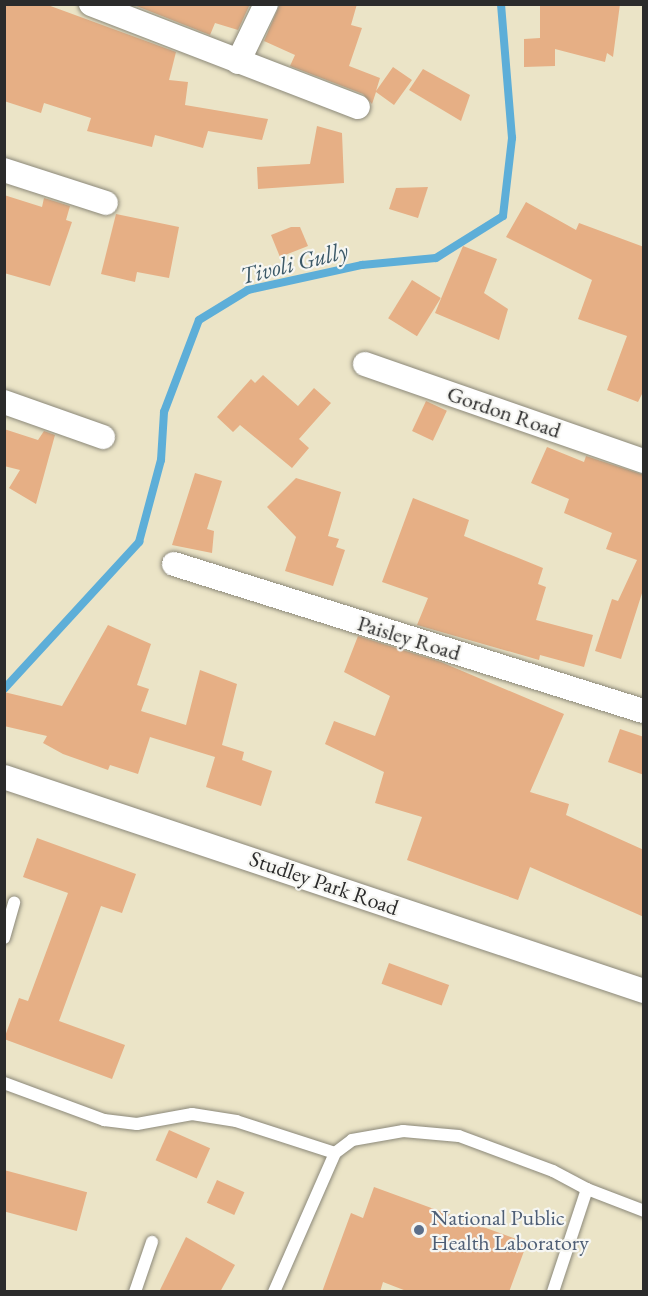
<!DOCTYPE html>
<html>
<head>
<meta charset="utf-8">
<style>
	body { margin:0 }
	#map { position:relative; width:648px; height:1296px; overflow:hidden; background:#ebe4c7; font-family:"EB Garamond",serif }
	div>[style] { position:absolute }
	.stream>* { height:8px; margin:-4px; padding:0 4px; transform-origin:4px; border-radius:4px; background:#5daed8 }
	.building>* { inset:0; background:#e6af85; transform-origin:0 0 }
	.roads { filter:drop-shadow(0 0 2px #8b8879) drop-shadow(0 0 2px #8b8879) }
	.service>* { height:12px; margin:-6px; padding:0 6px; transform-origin:6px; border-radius:6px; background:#fff }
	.minor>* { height:24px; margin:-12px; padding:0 12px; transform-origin:12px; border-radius:12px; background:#fff }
	.dots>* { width:16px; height:16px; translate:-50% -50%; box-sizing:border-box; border:3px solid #f6f6f2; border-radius:50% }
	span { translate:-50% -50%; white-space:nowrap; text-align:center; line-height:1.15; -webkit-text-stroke:4.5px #f6f6f2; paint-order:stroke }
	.street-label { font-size:22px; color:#2b2b2b }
	.service-label { font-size:22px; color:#4e5e75 }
	.left { translate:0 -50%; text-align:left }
	.water-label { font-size:24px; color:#3c5968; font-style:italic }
	.frame { position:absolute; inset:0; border:6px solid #2b2b2b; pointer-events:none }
</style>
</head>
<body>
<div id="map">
	<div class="stream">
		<i style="left:4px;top:689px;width:200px;rotate:-47.4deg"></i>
		<i style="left:139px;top:542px;width:85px;rotate:-75deg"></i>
		<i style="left:161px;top:460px;width:48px;rotate:-86.4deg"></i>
		<i style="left:164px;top:412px;width:98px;rotate:-69.2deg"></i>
		<i style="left:199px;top:320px;width:57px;rotate:-31.5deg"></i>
		<i style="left:248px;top:290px;width:117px;rotate:-12.4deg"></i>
		<i style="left:362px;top:265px;width:74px;rotate:-5.4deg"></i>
		<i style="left:436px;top:258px;width:79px;rotate:-32.1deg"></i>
		<i style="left:503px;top:216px;width:79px;rotate:-83.4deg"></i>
		<i style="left:512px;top:138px;width:134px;rotate:-94.7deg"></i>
	</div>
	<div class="building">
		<i style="clip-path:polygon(4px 4px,45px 4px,176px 52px,169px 80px,188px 82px,185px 105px,268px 119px,262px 140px,208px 131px,203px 148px,155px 135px,152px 147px,87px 131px,91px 118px,44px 103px,41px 113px,4px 101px)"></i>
		<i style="clip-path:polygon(250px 4px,238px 30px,215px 23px,210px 35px,134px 5px)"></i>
		<i style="clip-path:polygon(280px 4px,357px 4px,351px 25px,362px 28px,349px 66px,380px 78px,376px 91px,393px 67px,412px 80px,394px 105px,376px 92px,372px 104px,363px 94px,290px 66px,295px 55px,264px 41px)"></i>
		<i style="clip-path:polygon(540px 4px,620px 4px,613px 57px,607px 53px,605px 62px,555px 49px,555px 66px,524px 67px,524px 39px,540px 38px)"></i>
		<i style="clip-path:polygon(423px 69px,470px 95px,461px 121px,409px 90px)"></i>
		<i style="clip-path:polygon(317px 126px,342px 133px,344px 183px,258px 189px,257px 167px,310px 164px)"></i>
		<i style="clip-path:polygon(428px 187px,418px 218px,389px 209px,396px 188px)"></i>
		<i style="clip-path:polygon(4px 195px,42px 207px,44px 198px,70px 206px,66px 220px,72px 222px,50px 286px,4px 273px)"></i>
		<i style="clip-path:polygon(526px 202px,576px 230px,579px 223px,644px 247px,644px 390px,638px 402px,607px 390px,627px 336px,578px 319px,592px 280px,506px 237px)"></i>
		<i style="clip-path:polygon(116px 214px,179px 227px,169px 278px,137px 272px,135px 282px,101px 274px)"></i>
		<i style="clip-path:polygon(291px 227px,300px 227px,308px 246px,280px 257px,271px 235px)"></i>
		<i style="clip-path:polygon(463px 246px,497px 259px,484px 293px,508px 309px,499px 340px,435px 313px)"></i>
		<i style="left:412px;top:280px;width:34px;height:45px;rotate:32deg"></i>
		<i style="clip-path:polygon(263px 375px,298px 406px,314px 388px,331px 403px,299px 439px,309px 448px,292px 468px,240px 425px,233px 432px,217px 417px,251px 379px,255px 383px)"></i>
		<i style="left:426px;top:401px;width:23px;height:33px;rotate:25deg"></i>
		<i style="clip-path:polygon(4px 429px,38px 440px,44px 431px,55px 435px,36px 504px,9px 488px,20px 470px,4px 466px)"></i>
		<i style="clip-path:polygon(547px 447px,584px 462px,586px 456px,644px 475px,644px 587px,621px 659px,595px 651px,612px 599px,618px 601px,637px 560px,606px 549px,612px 533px,564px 513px,569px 499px,531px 483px)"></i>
		<i style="clip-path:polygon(195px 473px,222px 481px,207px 529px,214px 531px,212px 553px,172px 545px)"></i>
		<i style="clip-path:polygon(296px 478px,341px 492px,328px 536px,339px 539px,336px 547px,345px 550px,333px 586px,285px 571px,296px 537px,267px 507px)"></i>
		<i style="clip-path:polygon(413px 498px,469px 520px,464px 536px,543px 568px,538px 584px,546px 587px,536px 620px,593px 635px,584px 667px,540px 655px,539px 660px,417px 625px,428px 598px,382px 582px)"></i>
		<i style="clip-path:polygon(108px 625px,151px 644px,137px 685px,149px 689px,141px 711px,186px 725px,200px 670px,237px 684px,222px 745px,244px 752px,242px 760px,272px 771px,261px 806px,206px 787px,215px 757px,150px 737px,138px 774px,110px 765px,108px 770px,63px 754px,43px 743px,47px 736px,4px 726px,4px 692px,62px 706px)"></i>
		<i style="clip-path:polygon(358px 636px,441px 662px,564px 714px,530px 792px,569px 804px,566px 815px,644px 850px,644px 917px,530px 867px,518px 900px,407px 860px,422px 817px,375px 803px,384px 772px,325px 744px,334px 721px,375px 736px,390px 696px,344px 672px)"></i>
		<i style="clip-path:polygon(620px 729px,644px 737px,644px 775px,608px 762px)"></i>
		<i style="clip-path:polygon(37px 838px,136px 874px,122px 913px,101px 906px,59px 1021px,125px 1045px,112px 1079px,4px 1039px,19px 998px,28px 1001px,68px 893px,23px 877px)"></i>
		<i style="left:389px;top:963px;width:64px;height:22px;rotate:20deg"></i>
		<i style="left:169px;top:1130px;width:45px;height:33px;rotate:24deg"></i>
		<i style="left:4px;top:1170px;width:86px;height:40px;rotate:15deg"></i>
		<i style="left:217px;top:1180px;width:30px;height:25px;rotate:24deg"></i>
		<i style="clip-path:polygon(374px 1187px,527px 1243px,509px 1292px,409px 1292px,383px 1282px,380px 1292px,322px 1292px,351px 1213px,363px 1218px)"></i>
		<i style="clip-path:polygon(186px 1237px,235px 1265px,220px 1292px,159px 1292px)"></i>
	</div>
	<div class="roads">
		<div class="service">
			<i style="left:4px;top:938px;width:37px;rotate:-74deg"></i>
			<i style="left:4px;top:1083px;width:107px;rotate:20.3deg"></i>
			<i style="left:104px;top:1120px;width:33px;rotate:7deg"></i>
			<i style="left:137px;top:1124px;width:56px;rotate:-10.3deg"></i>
			<i style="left:192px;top:1114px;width:45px;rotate:9deg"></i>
			<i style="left:236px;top:1121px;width:104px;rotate:17.9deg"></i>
			<i style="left:587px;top:1189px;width:61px;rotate:21.1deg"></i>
			<i style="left:135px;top:1292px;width:53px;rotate:-71.2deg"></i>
			<i style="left:274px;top:1292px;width:152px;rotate:-66.3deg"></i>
			<i style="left:335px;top:1153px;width:21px;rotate:-37deg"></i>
			<i style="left:352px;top:1140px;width:52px;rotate:-10deg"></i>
			<i style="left:403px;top:1131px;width:56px;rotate:5.1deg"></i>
			<i style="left:459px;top:1136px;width:100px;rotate:20.4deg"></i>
			<i style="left:553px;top:1171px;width:38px;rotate:28deg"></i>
			<i style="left:587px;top:1189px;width:108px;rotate:108.3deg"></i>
		</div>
		<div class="minor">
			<i style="left:91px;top:4px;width:286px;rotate:21.1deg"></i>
			<i style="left:238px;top:62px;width:64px;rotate:-64.2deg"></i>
			<i style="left:4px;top:170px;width:107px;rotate:17.9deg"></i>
			<i style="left:365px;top:364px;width:295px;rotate:19.2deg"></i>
			<i style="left:4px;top:402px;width:105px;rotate:19.5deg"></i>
			<i style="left:174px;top:564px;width:492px;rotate:17.4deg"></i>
			<i style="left:4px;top:777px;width:675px;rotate:18.49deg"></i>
		</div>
	</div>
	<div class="dots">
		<i style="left:419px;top:1230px;background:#5c6f8a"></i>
	</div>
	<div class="street-label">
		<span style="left:504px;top:412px;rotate:19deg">Gordon Road</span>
		<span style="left:409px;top:638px;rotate:17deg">Paisley Road</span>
		<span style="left:324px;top:883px;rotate:19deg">Studley Park Road</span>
	</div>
	<div class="service-label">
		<span class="left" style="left:431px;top:1230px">National Public<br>Health Laboratory</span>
	</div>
	<div class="water-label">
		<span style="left:294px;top:263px;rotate:-14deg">Tivoli Gully</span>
	</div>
	<div class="frame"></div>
</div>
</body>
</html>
